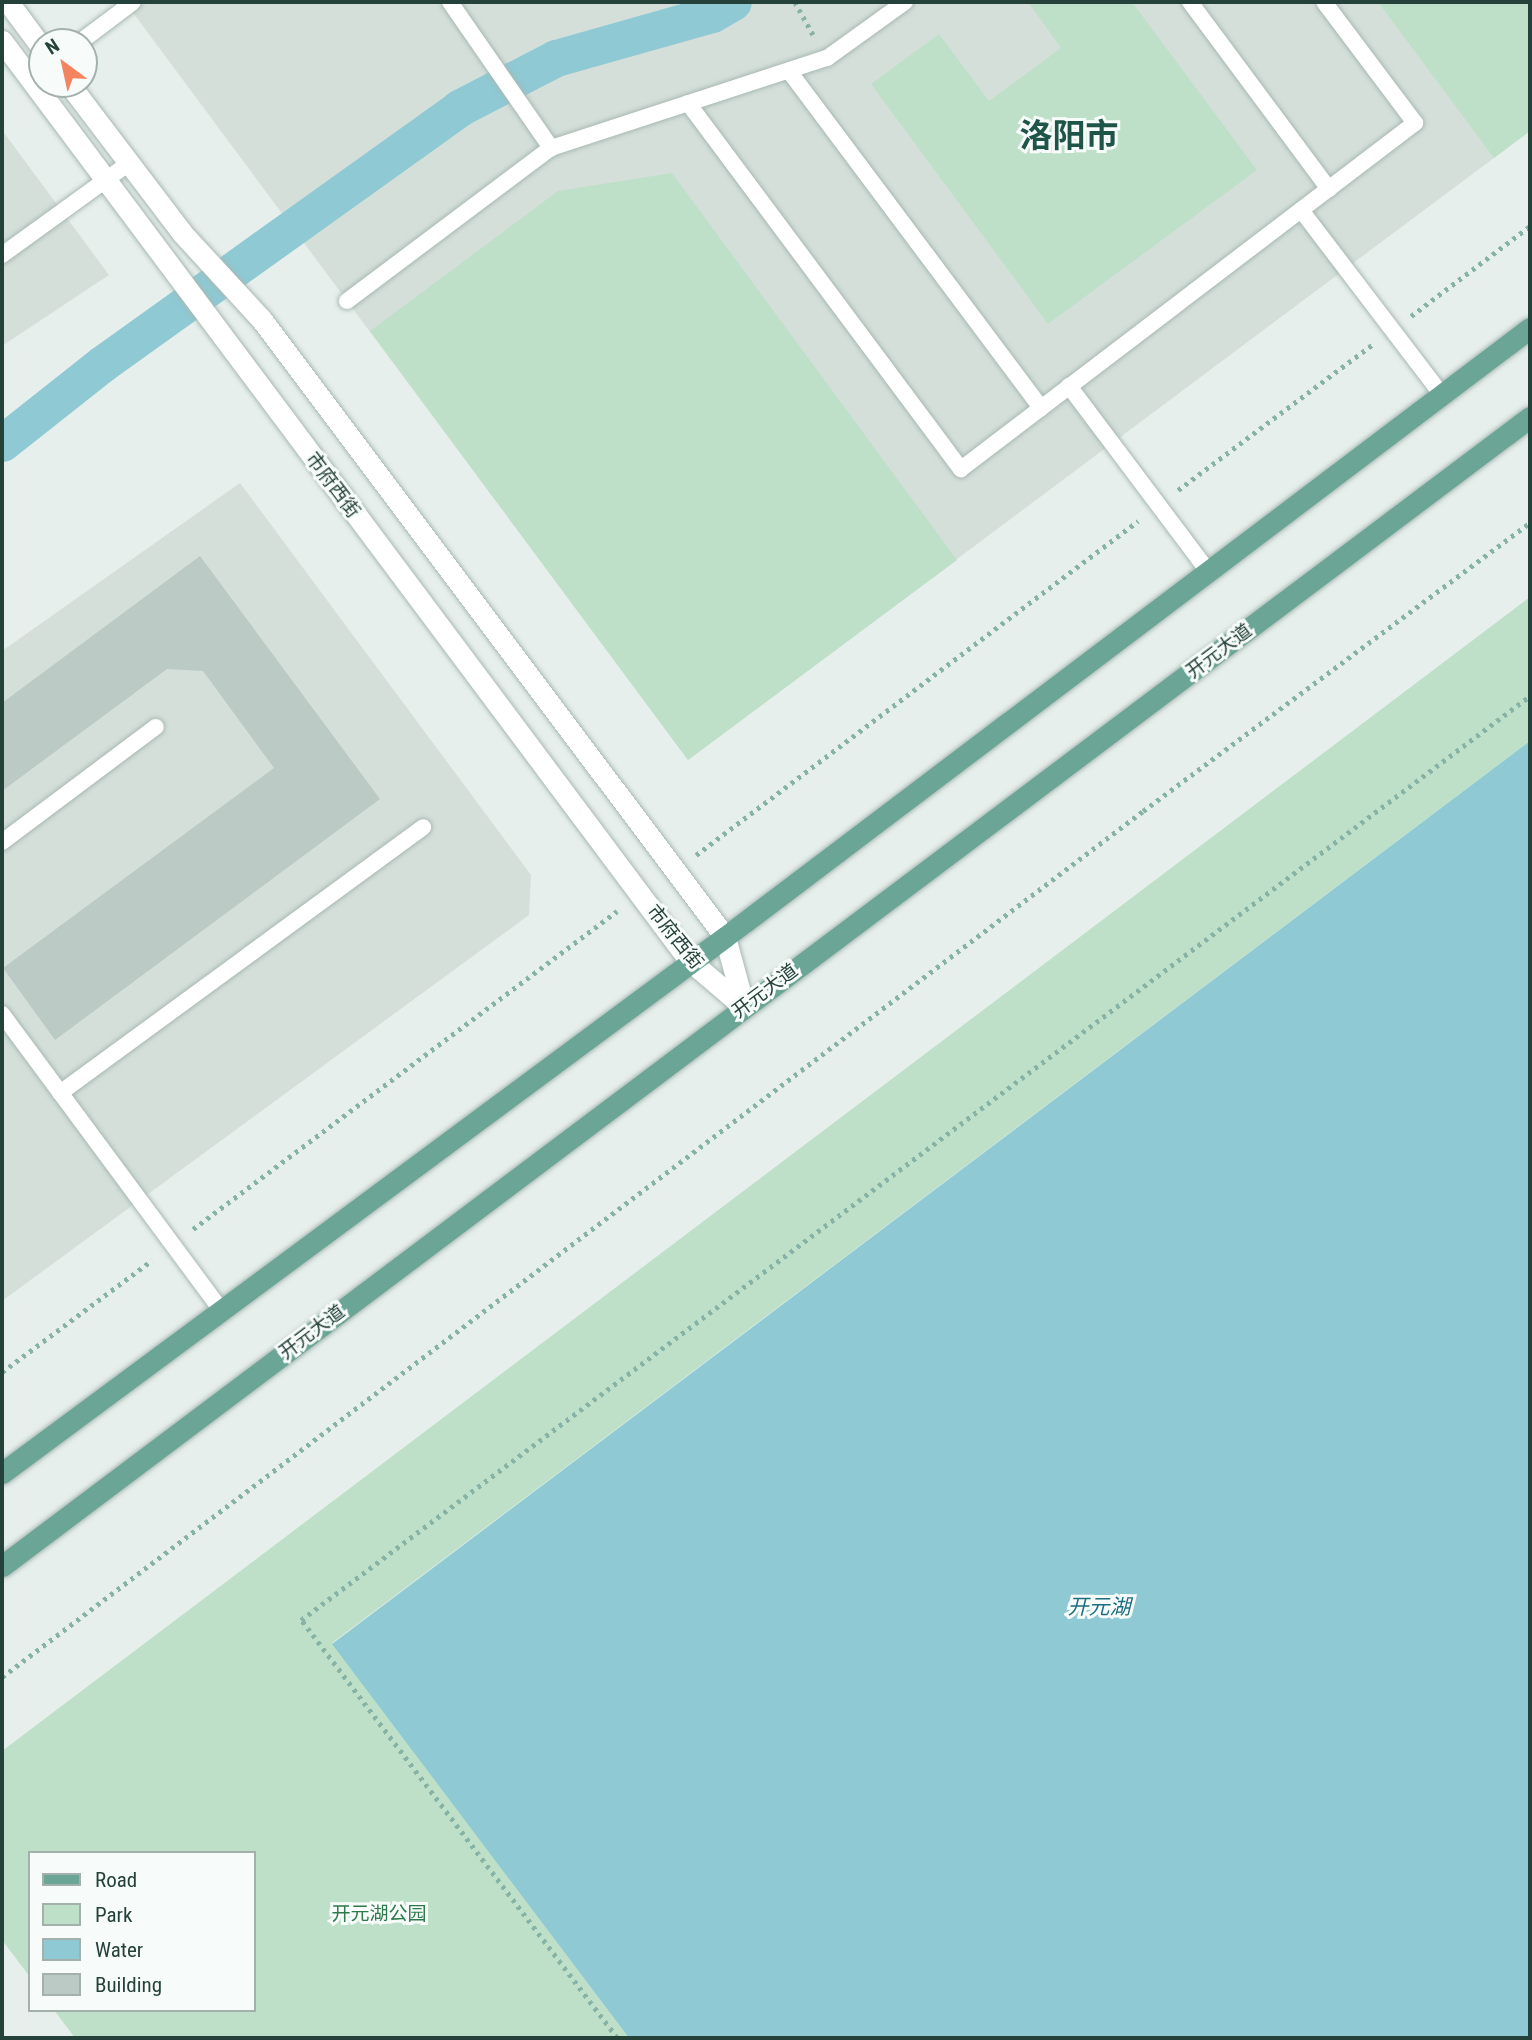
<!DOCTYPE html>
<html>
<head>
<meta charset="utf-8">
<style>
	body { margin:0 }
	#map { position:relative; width:1532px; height:2040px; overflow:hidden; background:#e6efeb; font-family:"Roboto Condensed","Noto Sans SC",sans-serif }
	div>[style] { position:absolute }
	.built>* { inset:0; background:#d4dfda }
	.green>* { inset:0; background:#bfe0c8 }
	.water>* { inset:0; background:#8ec9d4 }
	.canal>* { height:37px; margin:-18.5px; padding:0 18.5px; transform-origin:18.5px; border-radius:18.5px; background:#8ec9d4 }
	.building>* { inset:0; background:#bbcac4 }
	.path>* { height:4.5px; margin-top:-2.25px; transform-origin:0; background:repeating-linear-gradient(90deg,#86b3a5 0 3.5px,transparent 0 8.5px) }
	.roads { filter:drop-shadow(0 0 2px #a8b8b2) drop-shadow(0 0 2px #a8b8b2) }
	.lane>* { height:16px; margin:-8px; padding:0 8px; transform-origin:8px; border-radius:8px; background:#fff }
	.secondary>* { height:21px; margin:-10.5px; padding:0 10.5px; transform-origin:10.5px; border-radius:10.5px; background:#fff }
	.primary>* { height:21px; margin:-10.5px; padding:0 10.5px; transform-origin:10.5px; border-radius:10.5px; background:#6aa596 }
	span { translate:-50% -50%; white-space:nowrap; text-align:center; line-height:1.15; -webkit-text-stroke:6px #f7fbf9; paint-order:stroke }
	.street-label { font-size:19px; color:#24423a }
	.park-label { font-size:19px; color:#2d7a4b }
	.water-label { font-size:21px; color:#1c6f80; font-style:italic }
	.town-label { font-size:33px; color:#1f5548; font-weight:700 }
	.frame { position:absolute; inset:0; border:4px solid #24423a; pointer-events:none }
	.legend { position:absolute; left:28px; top:1851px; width:228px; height:161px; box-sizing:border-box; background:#f7fbf9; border:2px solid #a3b1ad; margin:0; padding:9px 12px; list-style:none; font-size:21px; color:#24423a }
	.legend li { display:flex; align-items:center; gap:14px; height:35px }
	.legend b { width:35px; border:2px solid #a3b1ad }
	.north { position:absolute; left:28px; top:28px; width:70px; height:70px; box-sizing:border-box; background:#f7fbf9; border:2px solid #a3b1ad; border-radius:50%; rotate:327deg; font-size:19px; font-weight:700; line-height:28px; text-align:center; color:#24423a }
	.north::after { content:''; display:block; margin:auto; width:24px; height:32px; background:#f4845f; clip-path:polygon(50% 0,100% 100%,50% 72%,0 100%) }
</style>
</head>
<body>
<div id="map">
	<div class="built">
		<i style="clip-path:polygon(125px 2px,1530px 2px,1530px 131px,688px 760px)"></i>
		<i style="clip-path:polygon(2px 130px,109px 275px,2px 346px)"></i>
		<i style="clip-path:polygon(240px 483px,531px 875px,529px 915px,2px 1301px,2px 651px)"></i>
	</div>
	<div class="green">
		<i style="clip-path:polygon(1028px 2px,1132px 2px,1257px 170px,1048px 324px,871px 84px,939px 34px,989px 101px,1061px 48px)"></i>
		<i style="clip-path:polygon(1378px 2px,1530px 2px,1530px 131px,1494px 158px)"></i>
		<i style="clip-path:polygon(672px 173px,957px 560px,688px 760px,370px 331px,558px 191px)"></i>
		<i style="clip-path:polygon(1530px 597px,1530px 741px,332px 1643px,629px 2038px,75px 2038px,54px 2010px,254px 2010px,254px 1853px,30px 1853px,30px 1977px,2px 1940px,2px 1751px)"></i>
	</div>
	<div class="water">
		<i style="clip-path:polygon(1530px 741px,1530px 2038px,629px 2038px,332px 1644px)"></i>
	</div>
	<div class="canal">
		<i style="left:2px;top:443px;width:127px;rotate:-38.3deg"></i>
		<i style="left:102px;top:364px;width:439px;rotate:-35.6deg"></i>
		<i style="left:459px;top:108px;width:109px;rotate:-27.3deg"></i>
		<i style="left:556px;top:58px;width:162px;rotate:-15.8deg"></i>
		<i style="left:712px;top:14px;width:24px;rotate:-30deg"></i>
	</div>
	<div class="building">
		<i style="clip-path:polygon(200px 556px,380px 799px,55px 1040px,3px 968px,274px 768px,203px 671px,167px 669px,2px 791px,2px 703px)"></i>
	</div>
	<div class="path">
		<i style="left:795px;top:2px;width:41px;rotate:60.9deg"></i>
		<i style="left:1411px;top:316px;width:149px;rotate:-37.1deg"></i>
		<i style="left:1178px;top:490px;width:244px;rotate:-36.8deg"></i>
		<i style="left:696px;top:855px;width:554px;rotate:-37.08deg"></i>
		<i style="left:193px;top:1229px;width:530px;rotate:-36.87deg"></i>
		<i style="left:2px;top:1372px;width:187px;rotate:-36.7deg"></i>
		<i style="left:2px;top:1677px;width:1432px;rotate:-37.2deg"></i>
		<i style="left:1143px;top:811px;width:482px;rotate:-36.7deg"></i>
		<i style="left:617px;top:2038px;width:524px;rotate:-127.09deg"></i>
		<i style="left:301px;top:1620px;width:1538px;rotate:-36.94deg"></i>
	</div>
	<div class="roads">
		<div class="lane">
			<i style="left:450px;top:2px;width:178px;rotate:55.3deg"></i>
			<i style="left:1190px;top:2px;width:233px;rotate:53.4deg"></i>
			<i style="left:80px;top:42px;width:66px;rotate:-37deg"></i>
			<i style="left:789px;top:71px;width:421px;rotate:53.2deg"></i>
			<i style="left:688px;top:103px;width:457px;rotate:53.3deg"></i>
			<i style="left:961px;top:469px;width:571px;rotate:-37.31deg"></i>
			<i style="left:1415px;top:123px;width:151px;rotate:-126.9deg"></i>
			<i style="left:1301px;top:210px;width:231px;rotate:52.7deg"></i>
			<i style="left:2px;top:255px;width:157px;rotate:-35.9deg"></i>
			<i style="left:347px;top:301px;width:255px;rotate:-36.9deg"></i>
			<i style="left:551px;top:148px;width:290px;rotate:-18.1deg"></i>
			<i style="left:827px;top:58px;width:96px;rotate:-35.7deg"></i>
			<i style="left:1069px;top:386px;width:231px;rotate:53.1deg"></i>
			<i style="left:2px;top:842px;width:192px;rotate:-36.8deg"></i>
			<i style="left:2px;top:1014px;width:368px;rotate:53.5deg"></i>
			<i style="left:60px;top:1093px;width:450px;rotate:-36.2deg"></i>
		</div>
		<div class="secondary">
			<i style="left:8px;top:2px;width:57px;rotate:53.5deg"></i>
			<i style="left:2px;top:41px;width:1147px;rotate:53.22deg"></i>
			<i style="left:689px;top:960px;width:72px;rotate:40.5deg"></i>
			<i style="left:69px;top:84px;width:187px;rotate:52.8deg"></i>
			<i style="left:182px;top:233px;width:118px;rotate:47.4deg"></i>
			<i style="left:262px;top:320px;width:771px;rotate:53.12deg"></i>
			<i style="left:725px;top:937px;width:73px;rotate:74.8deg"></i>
		</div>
		<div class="primary">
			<i style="left:2px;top:1473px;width:900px;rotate:-36.55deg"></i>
			<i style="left:725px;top:937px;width:1009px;rotate:-37.11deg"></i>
			<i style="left:2px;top:1566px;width:1912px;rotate:-36.94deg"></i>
		</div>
	</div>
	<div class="street-label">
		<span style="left:333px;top:485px;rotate:53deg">市府西街</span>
		<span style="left:1219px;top:651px;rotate:-37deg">开元大道</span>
		<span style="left:675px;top:937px;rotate:51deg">市府西街</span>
		<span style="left:765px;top:991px;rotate:-37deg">开元大道</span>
		<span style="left:312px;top:1332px;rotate:-37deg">开元大道</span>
	</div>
	<div class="park-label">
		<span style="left:379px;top:1914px">开元湖公园</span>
	</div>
	<div class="water-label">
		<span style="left:1099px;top:1607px">开元湖</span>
	</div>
	<div class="town-label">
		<span style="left:1069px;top:136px">洛阳市</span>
	</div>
	<div class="frame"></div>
	<ul class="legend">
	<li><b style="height:9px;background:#6aa596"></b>Road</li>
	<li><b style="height:19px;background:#bfe0c8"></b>Park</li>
	<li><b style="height:19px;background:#8ec9d4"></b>Water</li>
	<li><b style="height:19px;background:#bbcac4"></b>Building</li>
	</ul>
	<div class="north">N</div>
</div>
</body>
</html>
